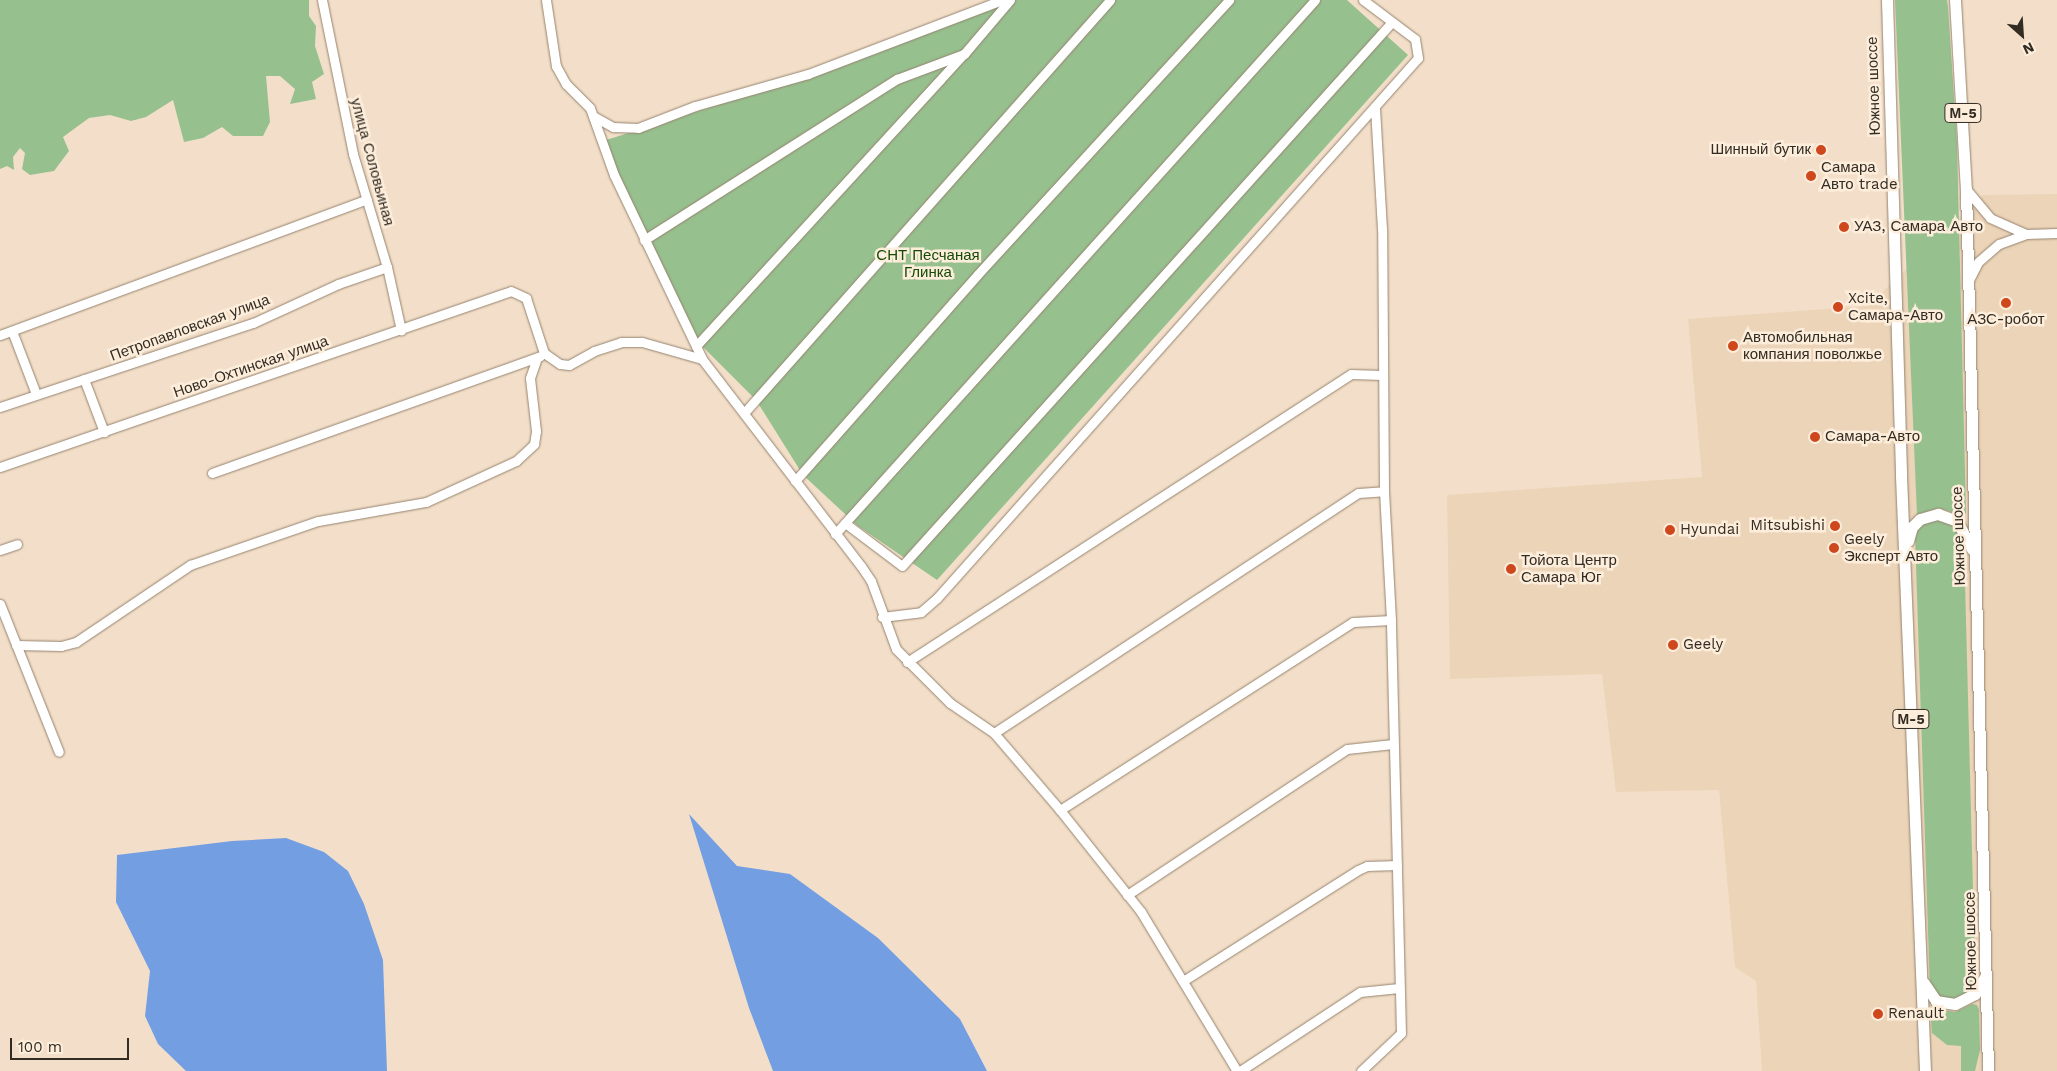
<!DOCTYPE html>
<html>
<head>
<meta charset="utf-8">
<style>
	body { margin:0 }
	#map { position:relative; width:2057px; height:1071px; overflow:hidden; background:#f3dfc9; font-family:"Work Sans",sans-serif }
	div>[style] { position:absolute }
	.built>* { inset:0; background:#ecd4b8 }
	.green>* { inset:0; background:#97c08f }
	.water>* { inset:0; background:#739fe2 }
	.roads { filter:drop-shadow(0 0 1px #95836f) drop-shadow(0 0 1px #95836f) }
	.minor>* { height:9px; margin:-4.5px; padding:0 4.5px; transform-origin:4.5px; border-radius:4.5px; background:#fff }
	.major>* { height:11px; margin:-5.5px; padding:0 5.5px; transform-origin:5.5px; border-radius:5.5px; background:#fff }
	.dots>* { width:14px; height:14px; translate:-50% -50%; box-sizing:border-box; border:2px solid #fdeddb; border-radius:50% }
	span { translate:-50% -50%; white-space:nowrap; text-align:center; line-height:1.15; -webkit-text-stroke:5px #fdeddb; paint-order:stroke }
	.shield-label span { padding:1px 4px; background:#fdeddb; border:1px solid; border-radius:4px; -webkit-text-stroke-width:0 }
	.shield-label { font-size:14px; color:#332c23; font-weight:700 }
	.street-label { font-size:15px; color:#332c23 }
	.poi-label { font-size:15px; color:#332c23 }
	.right { translate:-100% -50%; text-align:right }
	.left { translate:0 -50%; text-align:left }
	.park-label { font-size:15px; color:#134a05 }
	.north { position:absolute; left:1997px; top:10px; width:50px; height:50px; -webkit-text-stroke:4px #fdeddb; paint-order:stroke; rotate:154deg; font-size:14px; font-weight:700; line-height:20px; text-align:center; color:#332c23 }
	.north::after { content:''; display:block; margin:auto; width:18px; height:22px; background:#332c23; clip-path:polygon(50% 0,100% 100%,50% 72%,0 100%) }
	.scale { position:absolute; left:10px; top:1038px; width:119px; height:22px; box-sizing:border-box; border:2px solid #332c23; border-top:0; padding-left:6px; font-size:15px; line-height:18px; white-space:nowrap; color:#332c23; -webkit-text-stroke:4px #fdeddb; paint-order:stroke }
</style>
</head>
<body>
<div id="map">
	<div class="built">
		<i style="clip-path:polygon(2057px 194px,2057px 1071px,1762px 1071px,1756px 981px,1735px 967px,1719px 790px,1616px 792px,1602px 674px,1450px 679px,1447px 495px,1702px 477px,1688px 319px,1868px 306px,1983px 195px)"></i>
	</div>
	<div class="green">
		<i style="clip-path:polygon(0 0,309px 0,309px 16px,316px 26px,315px 46px,324px 74px,312px 82px,316px 99px,290px 104px,295px 89px,280px 76px,266px 76px,270px 122px,263px 136px,233px 136px,222px 127px,203px 138px,184px 142px,173px 100px,146px 117px,131px 121px,110px 115px,89px 118px,63px 137px,69px 151px,54px 171px,30px 175px,22px 169px,25px 153px,20px 148px,13px 157px,14px 170px,7px 166px,0 169px)"></i>
		<i style="clip-path:polygon(1010px 0,1347px 0,1408px 55px,937px 580px,858px 526px,803px 475px,756px 400px,699px 343px,603px 141px,810px 76px)"></i>
		<i style="clip-path:polygon(1895px 0,1947px 0,1948px 7px,1957px 143px,1966px 513px,1964px 516px,1939px 508px,1917px 515px)"></i>
		<i style="clip-path:polygon(1940px 519px,1952px 523px,1964px 543px,1975px 966px,1973px 991px,1945px 1002px,1930px 991px,1915px 535px,1923px 523px)"></i>
		<i style="clip-path:polygon(1972px 1004px,1977px 1005px,1979px 1010px,1980px 1050px,1975px 1071px,1961px 1071px,1961px 1046px,1947px 1045px,1932px 1033px,1930px 1008px,1955px 1012px)"></i>
	</div>
	<div class="water">
		<i style="clip-path:polygon(689px 814px,737px 866px,790px 874px,878px 938px,960px 1019px,987px 1071px,773px 1071px,749px 1008px)"></i>
		<i style="clip-path:polygon(286px 838px,324px 852px,348px 871px,364px 904px,383px 960px,387px 1071px,186px 1071px,158px 1044px,145px 1016px,150px 971px,116px 902px,117px 855px,232px 841px)"></i>
	</div>
	<div class="roads">
		<div class="minor">
			<i style="left:322px;top:0;width:157px;rotate:78.6deg"></i>
			<i style="left:353px;top:154px;width:118px;rotate:73.3deg"></i>
			<i style="left:387px;top:267px;width:65px;rotate:77.5deg"></i>
			<i style="left:546px;top:0;width:67px;rotate:81.4deg"></i>
			<i style="left:556px;top:66px;width:21px;rotate:61deg"></i>
			<i style="left:566px;top:84px;width:34px;rotate:45deg"></i>
			<i style="left:590px;top:108px;width:71px;rotate:70.3deg"></i>
			<i style="left:614px;top:175px;width:204px;rotate:64.4deg"></i>
			<i style="left:702px;top:359px;width:261px;rotate:52.5deg"></i>
			<i style="left:861px;top:566px;width:18px;rotate:56deg"></i>
			<i style="left:871px;top:581px;width:72px;rotate:69.8deg"></i>
			<i style="left:896px;top:649px;width:76px;rotate:45deg"></i>
			<i style="left:950px;top:703px;width:53px;rotate:34.3deg"></i>
			<i style="left:994px;top:733px;width:101px;rotate:49.4deg"></i>
			<i style="left:1060px;top:810px;width:130px;rotate:51.5deg"></i>
			<i style="left:1141px;top:912px;width:186px;rotate:58.9deg"></i>
			<i style="left:593px;top:116px;width:23px;rotate:29deg"></i>
			<i style="left:613px;top:127px;width:25px;rotate:2deg"></i>
			<i style="left:638px;top:128px;width:61px;rotate:-21.1deg"></i>
			<i style="left:695px;top:106px;width:117px;rotate:-15.8deg"></i>
			<i style="left:808px;top:74px;width:208px;rotate:-20.9deg"></i>
			<i style="left:1966px;top:189px;width:38px;rotate:50deg"></i>
			<i style="left:1990px;top:218px;width:39px;rotate:24deg"></i>
			<i style="left:644px;top:240px;width:300px;rotate:-32.5deg"></i>
			<i style="left:897px;top:79px;width:72px;rotate:-20.5deg"></i>
			<i style="left:964px;top:54px;width:71px;rotate:-49.6deg"></i>
			<i style="left:1969px;top:280px;width:20px;rotate:-63deg"></i>
			<i style="left:1978px;top:262px;width:28px;rotate:-41deg"></i>
			<i style="left:1999px;top:244px;width:29px;rotate:-20deg"></i>
			<i style="left:2026px;top:234px;width:31px;rotate:-2deg"></i>
			<i style="left:12px;top:331px;width:67px;rotate:69.1deg"></i>
			<i style="left:0;top:335px;width:391px;rotate:-20.3deg"></i>
			<i style="left:696px;top:346px;width:396px;rotate:-47.5deg"></i>
			<i style="left:84px;top:379px;width:57px;rotate:69.3deg"></i>
			<i style="left:0;top:407px;width:267px;rotate:-18.4deg"></i>
			<i style="left:253px;top:323px;width:94px;rotate:-24.6deg"></i>
			<i style="left:338px;top:284px;width:52px;rotate:-19.1deg"></i>
			<i style="left:744px;top:413px;width:552px;rotate:-48.45deg"></i>
			<i style="left:0;top:467px;width:540px;rotate:-19deg"></i>
			<i style="left:511px;top:291px;width:17px;rotate:25deg"></i>
			<i style="left:526px;top:298px;width:58px;rotate:71.9deg"></i>
			<i style="left:544px;top:353px;width:19px;rotate:35deg"></i>
			<i style="left:560px;top:364px;width:9px;rotate:6deg"></i>
			<i style="left:569px;top:365px;width:29px;rotate:-29deg"></i>
			<i style="left:594px;top:351px;width:28px;rotate:-18deg"></i>
			<i style="left:621px;top:342px;width:21px"></i>
			<i style="left:642px;top:342px;width:62px;rotate:15.8deg"></i>
			<i style="left:212px;top:473px;width:348px;rotate:-19.6deg"></i>
			<i style="left:795px;top:481px;width:276px;rotate:-48.5deg"></i>
			<i style="left:978px;top:274px;width:372px;rotate:-47.5deg"></i>
			<i style="left:845px;top:523px;width:71px;rotate:37deg"></i>
			<i style="left:902px;top:566px;width:732px;rotate:-47.99deg"></i>
			<i style="left:835px;top:534px;width:718px;rotate:-48.05deg"></i>
			<i style="left:0;top:550px;width:18px;rotate:-19deg"></i>
			<i style="left:0;top:604px;width:159px;rotate:68.3deg"></i>
			<i style="left:882px;top:617px;width:39px;rotate:-7deg"></i>
			<i style="left:921px;top:612px;width:21px;rotate:-41deg"></i>
			<i style="left:937px;top:598px;width:723px;rotate:-48.31deg"></i>
			<i style="left:1418px;top:58px;width:19px;rotate:-99deg"></i>
			<i style="left:1415px;top:39px;width:65px;rotate:-143.1deg"></i>
			<i style="left:16px;top:645px;width:45px;rotate:1.3deg"></i>
			<i style="left:61px;top:646px;width:16px;rotate:-15deg"></i>
			<i style="left:76px;top:642px;width:138px;rotate:-34deg"></i>
			<i style="left:190px;top:565px;width:135px;rotate:-19deg"></i>
			<i style="left:318px;top:521px;width:110px;rotate:-10deg"></i>
			<i style="left:426px;top:502px;width:99px;rotate:-24.5deg"></i>
			<i style="left:516px;top:461px;width:25px;rotate:-43deg"></i>
			<i style="left:534px;top:444px;width:13px;rotate:-81deg"></i>
			<i style="left:536px;top:431px;width:53px;rotate:-96.5deg"></i>
			<i style="left:530px;top:378px;width:21px;rotate:-71deg"></i>
			<i style="left:907px;top:662px;width:529px;rotate:-32.97deg"></i>
			<i style="left:1351px;top:374px;width:31px;rotate:2deg"></i>
			<i style="left:994px;top:733px;width:436px;rotate:-33.4deg"></i>
			<i style="left:1358px;top:493px;width:26px;rotate:-4deg"></i>
			<i style="left:1060px;top:810px;width:348px;rotate:-32.7deg"></i>
			<i style="left:1353px;top:622px;width:38px;rotate:-3deg"></i>
			<i style="left:1127px;top:895px;width:264px;rotate:-33.6deg"></i>
			<i style="left:1347px;top:749px;width:46px;rotate:-6.2deg"></i>
			<i style="left:1183px;top:981px;width:207px;rotate:-32.4deg"></i>
			<i style="left:1358px;top:870px;width:10px;rotate:-24deg"></i>
			<i style="left:1367px;top:866px;width:30px;rotate:-2deg"></i>
			<i style="left:1240px;top:1071px;width:144px;rotate:-33.4deg"></i>
			<i style="left:1360px;top:992px;width:39px;rotate:-6deg"></i>
			<i style="left:1361px;top:1071px;width:55px;rotate:-43.5deg"></i>
			<i style="left:1401px;top:1033px;width:413px;rotate:-91.4deg"></i>
			<i style="left:1391px;top:620px;width:129px;rotate:-93.1deg"></i>
			<i style="left:1384px;top:491px;width:262px;rotate:-90.4deg"></i>
			<i style="left:1382px;top:229px;width:121px;rotate:-93.3deg"></i>
		</div>
		<div class="major">
			<i style="left:1887px;top:0;width:476px;rotate:88.3deg"></i>
			<i style="left:1901px;top:476px;width:595px;rotate:87.69deg"></i>
			<i style="left:1955px;top:0;width:189px;rotate:86.7deg"></i>
			<i style="left:1966px;top:189px;width:882px;rotate:88.57deg"></i>
			<i style="left:1908px;top:541px;width:15px;rotate:-74deg"></i>
			<i style="left:1912px;top:527px;width:11px;rotate:-45deg"></i>
			<i style="left:1920px;top:519px;width:19px;rotate:-16deg"></i>
			<i style="left:1938px;top:514px;width:20px;rotate:20deg"></i>
			<i style="left:1957px;top:521px;width:32px;rotate:62deg"></i>
			<i style="left:1924px;top:983px;width:22px;rotate:56deg"></i>
			<i style="left:1936px;top:1001px;width:19px;rotate:9deg"></i>
			<i style="left:1955px;top:1004px;width:22px;rotate:-27deg"></i>
			<i style="left:1975px;top:994px;width:22px;rotate:-60deg"></i>
		</div>
	</div>
	<div class="dots">
		<i style="left:1821px;top:150px;background:#cf471c"></i>
		<i style="left:1811px;top:176px;background:#cf471c"></i>
		<i style="left:1844px;top:227px;background:#cf471c"></i>
		<i style="left:2006px;top:303px;background:#cf471c"></i>
		<i style="left:1838px;top:307px;background:#cf471c"></i>
		<i style="left:1733px;top:346px;background:#cf471c"></i>
		<i style="left:1815px;top:437px;background:#cf471c"></i>
		<i style="left:1835px;top:526px;background:#cf471c"></i>
		<i style="left:1670px;top:530px;background:#cf471c"></i>
		<i style="left:1834px;top:548px;background:#cf471c"></i>
		<i style="left:1511px;top:569px;background:#cf471c"></i>
		<i style="left:1673px;top:645px;background:#cf471c"></i>
		<i style="left:1878px;top:1014px;background:#cf471c"></i>
	</div>
	<div class="shield-label">
		<span style="left:1963px;top:113px">М-5</span>
		<span style="left:1911px;top:719px">М-5</span>
	</div>
	<div class="street-label">
		<span style="left:1874px;top:86px;rotate:-92deg">Южное шоссе</span>
		<span style="left:372px;top:162px;rotate:75deg">улица Соловьиная</span>
		<span style="left:190px;top:328px;rotate:-20deg">Петропавловская улица</span>
		<span style="left:251px;top:367px;rotate:-19deg">Ново-Охтинская улица</span>
		<span style="left:1959px;top:536px;rotate:-92deg">Южное шоссе</span>
		<span style="left:1971px;top:941px;rotate:-91deg">Южное шоссе</span>
	</div>
	<div class="poi-label">
		<span class="right" style="left:1811px;top:150px">Шинный бутик</span>
		<span class="left" style="left:1821px;top:176px">Самара<br>Авто trade</span>
		<span class="left" style="left:1854px;top:227px">УАЗ, Самара Авто</span>
		<span class="left" style="left:1848px;top:307px">Xcite,<br>Самара-Авто</span>
		<span style="left:2006px;top:320px">АЗС-робот</span>
		<span class="left" style="left:1743px;top:346px">Автомобильная<br>компания поволжье</span>
		<span class="left" style="left:1825px;top:437px">Самара-Авто</span>
		<span class="right" style="left:1825px;top:526px">Mitsubishi</span>
		<span class="left" style="left:1680px;top:530px">Hyundai</span>
		<span class="left" style="left:1844px;top:548px">Geely<br>Эксперт Авто</span>
		<span class="left" style="left:1521px;top:569px">Тойота Центр<br>Самара Юг</span>
		<span class="left" style="left:1683px;top:645px">Geely</span>
		<span class="left" style="left:1888px;top:1014px">Renault</span>
	</div>
	<div class="park-label">
		<span style="left:928px;top:264px">СНТ Песчаная<br>Глинка</span>
	</div>
	<div class="north">N</div>
	<div class="scale">100 m</div>
</div>
</body>
</html>
